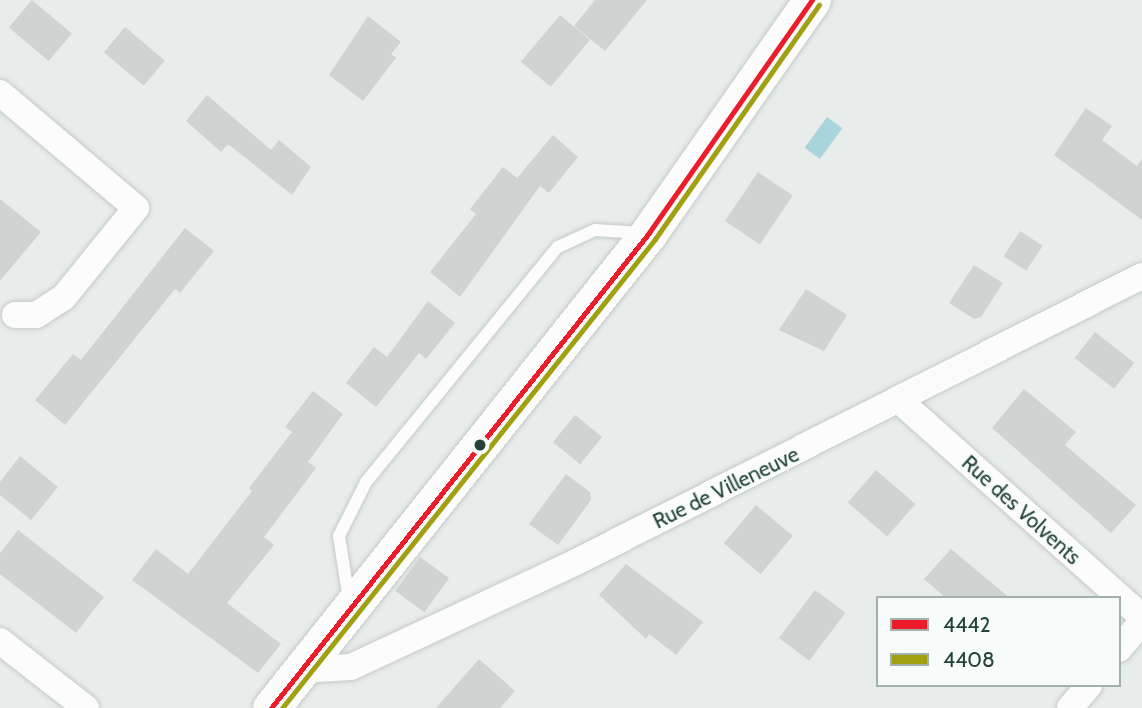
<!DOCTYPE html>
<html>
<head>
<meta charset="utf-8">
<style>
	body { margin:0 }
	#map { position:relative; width:1142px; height:708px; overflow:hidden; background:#e8edeb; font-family:Cabin,sans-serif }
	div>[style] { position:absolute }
	.water>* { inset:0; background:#a9d4db; transform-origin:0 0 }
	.building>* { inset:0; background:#cfd4d2; transform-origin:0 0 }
	.roads { filter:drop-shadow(0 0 2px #c5cac8) drop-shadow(0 0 2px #c5cac8) }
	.service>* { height:12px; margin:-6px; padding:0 6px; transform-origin:6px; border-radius:6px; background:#fcfcfc }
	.minor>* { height:26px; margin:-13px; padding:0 13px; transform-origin:13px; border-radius:13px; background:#fcfcfc }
	.secondary>* { height:37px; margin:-18.5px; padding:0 18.5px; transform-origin:18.5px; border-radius:18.5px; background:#fcfcfc }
	.bus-1>* { height:5px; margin:-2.5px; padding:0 2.5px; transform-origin:2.5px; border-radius:2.5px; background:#ed1c2a }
	.bus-2>* { height:5px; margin:-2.5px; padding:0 2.5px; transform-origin:2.5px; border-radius:2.5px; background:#a0a011 }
	.dots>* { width:19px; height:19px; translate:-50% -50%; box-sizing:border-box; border:4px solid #f7fbf9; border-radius:50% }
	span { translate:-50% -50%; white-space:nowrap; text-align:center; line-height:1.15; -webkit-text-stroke:5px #f7fbf9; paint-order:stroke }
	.street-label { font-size:21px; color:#24423a }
	.legend { position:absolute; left:876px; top:596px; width:245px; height:91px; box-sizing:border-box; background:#f7fbf9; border:2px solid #a3b1ad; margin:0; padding:9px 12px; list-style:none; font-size:21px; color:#24423a }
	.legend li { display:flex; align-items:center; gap:14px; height:35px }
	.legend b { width:35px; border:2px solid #a3b1ad }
</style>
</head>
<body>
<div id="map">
	<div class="water">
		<i style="left:827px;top:117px;width:19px;height:38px;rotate:36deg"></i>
	</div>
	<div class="building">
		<i style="left:32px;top:0;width:52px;height:36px;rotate:40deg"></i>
		<i style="clip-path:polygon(595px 0,647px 0,605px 51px,574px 26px)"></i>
		<i style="left:560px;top:15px;width:39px;height:61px;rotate:40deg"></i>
		<i style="clip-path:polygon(368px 16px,401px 42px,391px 54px,396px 58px,363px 101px,329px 75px)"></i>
		<i style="left:125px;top:27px;width:52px;height:33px;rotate:40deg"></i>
		<i style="clip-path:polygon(207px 95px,271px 150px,279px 140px,311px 167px,292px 195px,228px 144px,221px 152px,186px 121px)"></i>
		<i style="clip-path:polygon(1086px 108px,1112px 126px,1102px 140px,1137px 166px,1142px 159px,1142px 220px,1054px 155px)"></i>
		<i style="clip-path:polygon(553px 135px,578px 157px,549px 193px,540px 186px,460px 297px,430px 272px,476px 214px,470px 209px,503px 167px,517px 178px)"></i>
		<i style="left:758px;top:172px;width:42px;height:59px;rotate:34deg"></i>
		<i style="clip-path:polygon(0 199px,41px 232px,0 281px)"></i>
		<i style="clip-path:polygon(185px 228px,214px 251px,180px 293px,175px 289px,65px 425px,35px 400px,73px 354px,81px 360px)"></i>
		<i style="left:1020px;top:231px;width:27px;height:30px;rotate:33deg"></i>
		<i style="clip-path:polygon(974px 265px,1003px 283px,981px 317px,974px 319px,949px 303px)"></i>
		<i style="clip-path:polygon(806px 289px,847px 315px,824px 351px,779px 330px)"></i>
		<i style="clip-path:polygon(428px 301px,455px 323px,426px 359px,419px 353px,376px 407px,346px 383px,374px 347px,387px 357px)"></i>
		<i style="left:1095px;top:332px;width:50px;height:33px;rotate:38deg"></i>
		<i style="clip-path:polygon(1024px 389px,1076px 432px,1065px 445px,1136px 505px,1111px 533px,992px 428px)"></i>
		<i style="clip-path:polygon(313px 391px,343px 414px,308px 462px,316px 468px,264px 537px,274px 545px,227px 603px,281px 644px,258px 673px,132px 580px,156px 549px,188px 574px,252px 491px,249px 488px,292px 432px,285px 427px)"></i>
		<i style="left:575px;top:415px;width:35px;height:35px;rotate:39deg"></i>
		<i style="clip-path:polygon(20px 456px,58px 487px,31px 520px,0 495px,0 482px)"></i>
		<i style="left:876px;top:470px;width:52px;height:43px;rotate:41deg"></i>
		<i style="clip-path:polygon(566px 474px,590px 492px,591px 500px,558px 545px,529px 524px)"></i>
		<i style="left:756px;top:505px;width:48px;height:50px;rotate:40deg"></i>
		<i style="clip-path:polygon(18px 530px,104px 597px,76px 633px,0 574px,0 553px)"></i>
		<i style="clip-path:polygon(951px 549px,1010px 598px,946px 598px,924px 579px)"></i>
		<i style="left:420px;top:557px;width:36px;height:42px;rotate:36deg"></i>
		<i style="clip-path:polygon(626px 564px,703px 622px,676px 655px,649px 634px,646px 639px,599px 595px)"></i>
		<i style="left:815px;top:590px;width:38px;height:60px;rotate:37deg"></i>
		<i style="clip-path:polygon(479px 659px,515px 691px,500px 708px,436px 708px)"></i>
	</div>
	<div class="roads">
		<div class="service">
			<i style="left:349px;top:600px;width:65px;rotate:-98.9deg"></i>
			<i style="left:339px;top:536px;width:60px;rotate:-63.4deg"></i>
			<i style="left:366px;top:482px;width:303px;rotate:-50.8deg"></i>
			<i style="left:558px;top:247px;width:41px;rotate:-24.7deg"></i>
			<i style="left:595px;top:230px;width:47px;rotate:3.7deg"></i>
		</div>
		<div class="minor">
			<i style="left:0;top:93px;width:178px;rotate:40.2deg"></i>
			<i style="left:136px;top:208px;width:114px;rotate:129deg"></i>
			<i style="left:64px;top:297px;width:33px;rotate:147deg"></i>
			<i style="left:36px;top:315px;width:21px;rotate:180deg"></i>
			<i style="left:901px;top:402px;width:323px;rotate:41.7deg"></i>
			<i style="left:0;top:641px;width:109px;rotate:37.9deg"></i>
			<i style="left:1119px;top:649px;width:35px;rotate:-50deg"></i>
			<i style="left:300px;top:670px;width:51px;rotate:-3.4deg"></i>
			<i style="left:351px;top:667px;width:248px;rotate:-25deg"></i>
			<i style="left:576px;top:562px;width:634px;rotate:-26.81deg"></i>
			<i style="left:1070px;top:708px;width:30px;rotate:-50deg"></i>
		</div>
		<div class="secondary">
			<i style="left:271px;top:708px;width:606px;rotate:-51.5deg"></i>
			<i style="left:648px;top:234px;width:286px;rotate:-55deg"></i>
		</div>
	</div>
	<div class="bus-1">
		<i style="left:271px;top:708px;width:606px;rotate:-51.5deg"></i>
		<i style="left:648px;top:234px;width:286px;rotate:-55deg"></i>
	</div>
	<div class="bus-2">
		<i style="left:282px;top:708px;width:599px;rotate:-51.5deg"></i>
		<i style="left:655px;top:239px;width:286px;rotate:-55deg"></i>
	</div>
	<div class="dots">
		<i style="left:480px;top:445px;background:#24423a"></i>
	</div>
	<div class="street-label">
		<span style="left:726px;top:488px;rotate:-26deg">Rue de Villeneuve</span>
		<span style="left:1021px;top:510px;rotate:42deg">Rue des Volvents</span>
	</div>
	<ul class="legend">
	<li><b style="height:9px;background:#ed1c2a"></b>4442</li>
	<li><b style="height:9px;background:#a0a011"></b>4408</li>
	</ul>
</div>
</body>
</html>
